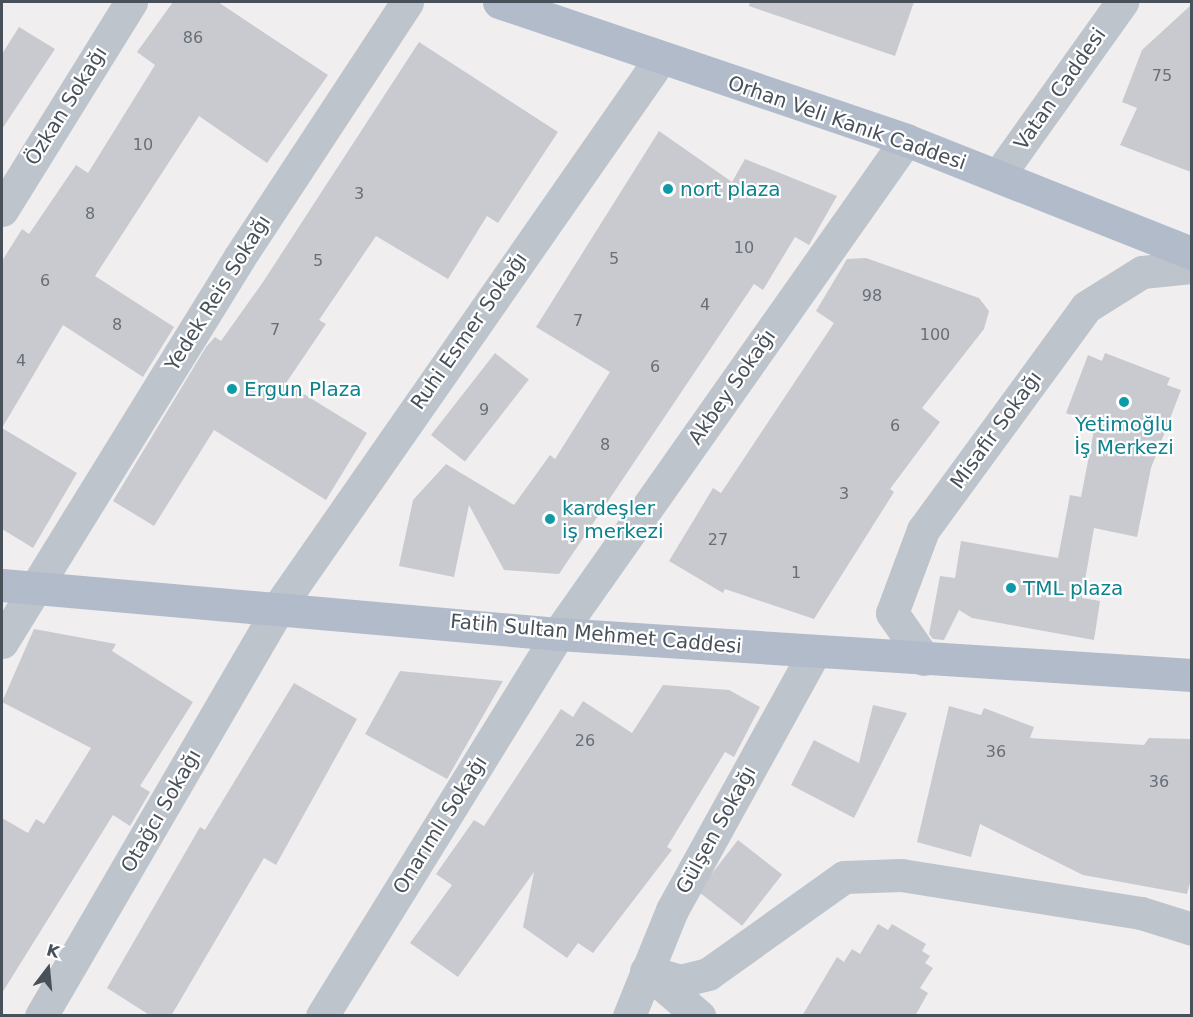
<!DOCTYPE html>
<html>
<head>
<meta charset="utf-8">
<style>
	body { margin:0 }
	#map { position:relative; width:1193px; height:1017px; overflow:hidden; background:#f0eeee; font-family:"DejaVu Sans",sans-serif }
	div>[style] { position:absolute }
	.building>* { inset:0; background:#c9cad0; transform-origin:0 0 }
	.minor>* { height:33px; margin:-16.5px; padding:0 16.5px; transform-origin:16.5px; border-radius:16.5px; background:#bec4cc }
	.major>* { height:33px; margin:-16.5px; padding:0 16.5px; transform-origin:16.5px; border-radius:16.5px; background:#b1bbca }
	.dots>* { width:16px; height:16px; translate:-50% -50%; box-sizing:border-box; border:3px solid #fff; border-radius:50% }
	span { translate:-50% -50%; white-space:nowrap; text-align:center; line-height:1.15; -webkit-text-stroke:4.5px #fff; paint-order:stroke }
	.number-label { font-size:16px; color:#686e77 }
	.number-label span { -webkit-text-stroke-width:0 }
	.street-label { font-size:20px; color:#485059 }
	.culture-label { font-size:20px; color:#0d838f }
	.left { translate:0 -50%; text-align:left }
	.frame { position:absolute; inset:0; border:3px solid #485059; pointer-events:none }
	.north { position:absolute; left:18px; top:939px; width:60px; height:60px; -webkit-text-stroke:4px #fff; paint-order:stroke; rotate:16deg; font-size:16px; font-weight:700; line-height:24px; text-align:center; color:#485059 }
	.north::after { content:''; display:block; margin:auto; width:21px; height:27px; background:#485059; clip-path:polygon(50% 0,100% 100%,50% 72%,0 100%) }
</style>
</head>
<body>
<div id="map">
	<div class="building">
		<i style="clip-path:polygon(173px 2px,218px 2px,328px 75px,267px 163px,199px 116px,95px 276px,174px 327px,143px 377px,63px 325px,2px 428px,77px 473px,33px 548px,2px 529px,2px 261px,22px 229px,29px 234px,76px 165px,88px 173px,155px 65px,137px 52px)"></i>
		<i style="clip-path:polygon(750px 2px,914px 2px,895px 56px,749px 6px)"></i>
		<i style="clip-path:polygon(1191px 5px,1191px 172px,1120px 145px,1137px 108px,1122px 102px,1142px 50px)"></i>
		<i style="clip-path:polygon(19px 27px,55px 49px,2px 129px,2px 54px)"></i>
		<i style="clip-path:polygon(419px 42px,558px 132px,498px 223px,487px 216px,448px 279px,376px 236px,319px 320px,326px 324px,286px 383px,367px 433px,326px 500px,214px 430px,154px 526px,113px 501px,206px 347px,215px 337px,221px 341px,263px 282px)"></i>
		<i style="clip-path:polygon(659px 131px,732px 182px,745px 159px,837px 196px,809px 245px,795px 237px,763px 290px,754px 284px,559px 574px,504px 570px,469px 505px,454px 577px,399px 566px,413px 500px,446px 464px,514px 505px,550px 455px,555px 459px,610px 372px,536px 327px)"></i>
		<i style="clip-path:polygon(866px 258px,979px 298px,989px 311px,984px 329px,922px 408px,940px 422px,890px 489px,894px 492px,814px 619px,725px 589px,723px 593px,669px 561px,713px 488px,721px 493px,834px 323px,816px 311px,847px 259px)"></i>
		<i style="left:495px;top:353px;width:43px;height:104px;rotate:38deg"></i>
		<i style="clip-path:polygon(1105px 353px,1170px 378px,1167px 385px,1181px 390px,1151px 468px,1137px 537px,1094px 528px,1082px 598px,1100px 601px,1094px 640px,972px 618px,959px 610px,944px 640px,933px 639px,929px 634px,940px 576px,955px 578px,961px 541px,1058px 558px,1070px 495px,1081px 497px,1095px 425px,1066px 413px,1088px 355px,1102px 361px)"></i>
		<i style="clip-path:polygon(34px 629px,116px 644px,112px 651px,193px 702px,140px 786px,150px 792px,130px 826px,113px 815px,2px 993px,2px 818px,28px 833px,36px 819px,44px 824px,91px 748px,2px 702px)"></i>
		<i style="clip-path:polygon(400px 671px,503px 681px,447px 779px,365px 734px)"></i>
		<i style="clip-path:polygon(294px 683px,357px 719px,276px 865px,264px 858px,171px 1016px,151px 1016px,107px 988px,200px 827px,205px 830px)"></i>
		<i style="clip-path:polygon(663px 685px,729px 690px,760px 707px,734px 757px,725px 752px,667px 847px,672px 850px,593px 953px,578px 943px,567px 958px,523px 927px,534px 872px,458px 977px,410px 943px,452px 885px,436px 874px,474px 820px,484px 826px,561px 709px,573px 717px,583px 701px,632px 733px)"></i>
		<i style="clip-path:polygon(873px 705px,907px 713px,854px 818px,791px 785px,814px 740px,859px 763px)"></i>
		<i style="clip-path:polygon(949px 706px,981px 715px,984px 708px,1034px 727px,1030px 738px,1144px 745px,1149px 738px,1191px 739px,1191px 879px,1187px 894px,1083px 875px,980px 824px,971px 857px,917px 842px)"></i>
		<i style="left:738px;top:840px;width:56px;height:65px;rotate:38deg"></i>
		<i style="clip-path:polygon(878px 924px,888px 930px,892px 924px,926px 944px,922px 951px,930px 956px,925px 963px,933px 968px,920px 988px,928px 993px,915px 1016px,802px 1016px,837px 957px,844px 962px,852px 949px,860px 954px)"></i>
	</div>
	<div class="minor">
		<i style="left:998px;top:176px;width:214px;rotate:-54.5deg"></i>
		<i style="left:2px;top:210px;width:245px;rotate:-58.2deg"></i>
		<i style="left:2px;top:642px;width:451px;rotate:-58.3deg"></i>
		<i style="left:239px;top:258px;width:306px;rotate:-56.7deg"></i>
		<i style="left:924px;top:659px;width:56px;rotate:-124.8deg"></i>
		<i style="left:892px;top:613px;width:89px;rotate:-69.5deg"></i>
		<i style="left:923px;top:530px;width:276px;rotate:-53.8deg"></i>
		<i style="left:1086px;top:307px;width:66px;rotate:-32deg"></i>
		<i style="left:1142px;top:272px;width:50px;rotate:-5.7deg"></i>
		<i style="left:646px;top:971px;width:35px;rotate:16deg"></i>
		<i style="left:680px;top:981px;width:29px;rotate:-14deg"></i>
		<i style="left:708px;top:974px;width:167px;rotate:-35.5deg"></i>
		<i style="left:844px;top:877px;width:57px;rotate:-2deg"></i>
		<i style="left:901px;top:875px;width:243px;rotate:9deg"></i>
		<i style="left:1141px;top:913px;width:53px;rotate:17.4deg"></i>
		<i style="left:650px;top:974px;width:65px;rotate:40.6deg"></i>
		<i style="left:41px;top:1016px;width:475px;rotate:-59.8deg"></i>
		<i style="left:280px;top:605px;width:665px;rotate:-55.16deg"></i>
		<i style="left:322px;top:1016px;width:449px;rotate:-58.3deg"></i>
		<i style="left:558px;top:634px;width:604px;rotate:-54.84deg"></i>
		<i style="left:629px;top:1016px;width:114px;rotate:-67.9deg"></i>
		<i style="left:672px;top:910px;width:296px;rotate:-61.1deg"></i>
	</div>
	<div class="major">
		<i style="left:499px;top:2px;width:430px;rotate:18.7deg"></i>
		<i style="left:906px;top:140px;width:308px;rotate:21.6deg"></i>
		<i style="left:2px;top:585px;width:558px;rotate:5.04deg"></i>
		<i style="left:558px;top:634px;width:635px;rotate:3.7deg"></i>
	</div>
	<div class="dots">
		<i style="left:668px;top:189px;background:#0f9aa8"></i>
		<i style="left:232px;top:389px;background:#0f9aa8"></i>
		<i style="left:1124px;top:402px;background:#0f9aa8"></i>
		<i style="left:550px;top:519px;background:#0f9aa8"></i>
		<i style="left:1011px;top:588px;background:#0f9aa8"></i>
	</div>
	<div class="number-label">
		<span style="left:193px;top:38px">86</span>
		<span style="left:1162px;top:76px">75</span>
		<span style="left:143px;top:145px">10</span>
		<span style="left:359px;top:194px">3</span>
		<span style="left:90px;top:214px">8</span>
		<span style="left:744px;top:248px">10</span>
		<span style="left:614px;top:259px">5</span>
		<span style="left:318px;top:261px">5</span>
		<span style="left:45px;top:281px">6</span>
		<span style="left:872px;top:296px">98</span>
		<span style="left:705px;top:305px">4</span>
		<span style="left:578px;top:321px">7</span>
		<span style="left:117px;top:325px">8</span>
		<span style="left:275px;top:330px">7</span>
		<span style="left:935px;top:335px">100</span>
		<span style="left:21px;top:361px">4</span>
		<span style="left:655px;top:367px">6</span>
		<span style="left:484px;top:410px">9</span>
		<span style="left:895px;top:426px">6</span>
		<span style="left:605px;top:445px">8</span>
		<span style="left:844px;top:494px">3</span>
		<span style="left:718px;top:540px">27</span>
		<span style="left:796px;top:573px">1</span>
		<span style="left:585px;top:741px">26</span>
		<span style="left:996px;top:752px">36</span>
		<span style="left:1159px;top:782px">36</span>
	</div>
	<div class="street-label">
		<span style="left:1060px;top:89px;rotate:-55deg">Vatan Caddesi</span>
		<span style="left:66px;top:106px;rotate:-58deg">Özkan Sokağı</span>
		<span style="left:847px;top:123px;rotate:19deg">Orhan Veli Kanık Caddesi</span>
		<span style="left:218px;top:293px;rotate:-58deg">Yedek Reis Sokağı</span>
		<span style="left:469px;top:331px;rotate:-55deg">Ruhi Esmer Sokağı</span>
		<span style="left:732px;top:387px;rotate:-55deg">Akbey Sokağı</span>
		<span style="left:996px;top:430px;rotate:-54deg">Misafir Sokağı</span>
		<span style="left:596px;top:634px;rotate:5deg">Fatih Sultan Mehmet Caddesi</span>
		<span style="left:161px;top:811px;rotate:-60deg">Otağcı Sokağı</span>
		<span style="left:440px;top:825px;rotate:-58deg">Onarımlı Sokağı</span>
		<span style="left:716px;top:830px;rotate:-61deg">Gülşen Sokağı</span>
	</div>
	<div class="culture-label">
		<span class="left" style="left:680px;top:189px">nort plaza</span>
		<span class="left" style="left:244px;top:389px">Ergun Plaza</span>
		<span style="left:1124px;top:436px">Yetimoğlu<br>İş Merkezi</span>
		<span class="left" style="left:562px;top:520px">kardeşler<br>iş merkezi</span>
		<span class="left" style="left:1023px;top:588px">TML plaza</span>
	</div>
	<div class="frame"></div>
	<div class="north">K</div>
</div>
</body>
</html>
